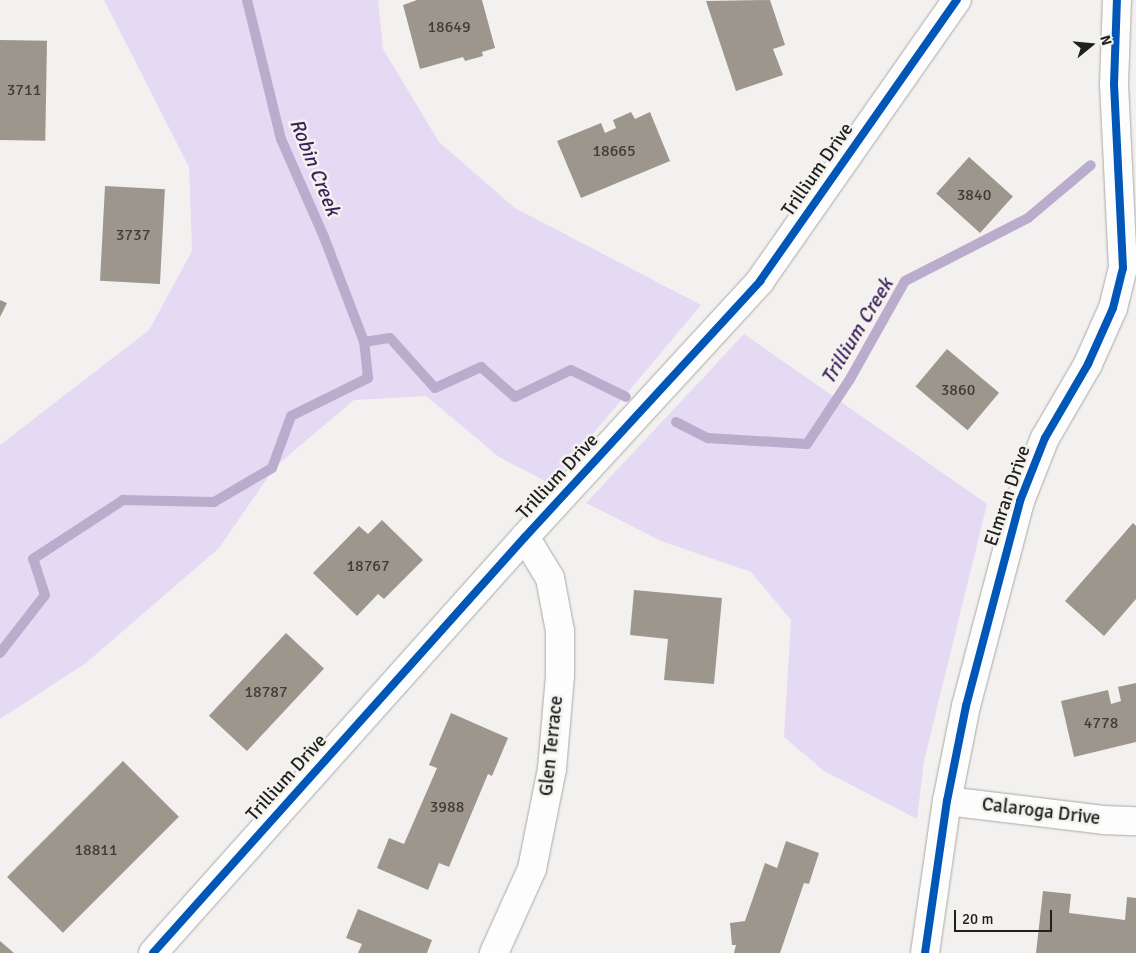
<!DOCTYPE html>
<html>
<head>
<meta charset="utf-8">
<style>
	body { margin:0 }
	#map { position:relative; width:1136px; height:953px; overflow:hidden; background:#f3f1ef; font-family:Signika,sans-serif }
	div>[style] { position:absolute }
	.green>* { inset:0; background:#e5daf3 }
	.stream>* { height:10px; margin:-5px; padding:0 5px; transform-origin:5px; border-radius:5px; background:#b9accd }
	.building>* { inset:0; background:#9d968d; transform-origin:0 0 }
	.roads { filter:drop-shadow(0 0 1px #a9a8a6) drop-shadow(0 0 1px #a9a8a6) }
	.minor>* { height:28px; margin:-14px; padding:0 14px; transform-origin:14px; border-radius:14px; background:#fdfdfd }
	.cycleway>* { height:8px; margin:-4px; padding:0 4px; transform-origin:4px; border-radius:4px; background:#0057b8 }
	span { translate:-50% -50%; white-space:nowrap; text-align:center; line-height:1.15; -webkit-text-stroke:5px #f4f2ee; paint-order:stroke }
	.number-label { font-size:16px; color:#3e3d39 }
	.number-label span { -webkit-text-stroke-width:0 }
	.street-label { font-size:19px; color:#1f1f1d }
	.water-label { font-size:20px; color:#3b1f5b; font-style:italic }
	.north { position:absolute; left:1066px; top:20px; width:50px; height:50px; -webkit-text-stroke:4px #f4f2ee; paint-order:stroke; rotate:73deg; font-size:14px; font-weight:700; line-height:20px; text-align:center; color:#1f1f1d }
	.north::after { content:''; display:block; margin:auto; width:18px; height:22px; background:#1f1f1d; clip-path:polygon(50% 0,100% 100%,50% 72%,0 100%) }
	.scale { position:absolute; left:954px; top:910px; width:98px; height:22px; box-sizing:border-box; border:2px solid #1f1f1d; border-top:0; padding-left:6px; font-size:15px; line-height:18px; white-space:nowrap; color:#1f1f1d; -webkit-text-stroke:4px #f4f2ee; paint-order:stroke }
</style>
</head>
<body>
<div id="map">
	<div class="green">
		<i style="clip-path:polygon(104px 0,378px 0,383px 49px,439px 142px,515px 208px,701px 305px,551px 484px,499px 457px,426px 396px,354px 400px,275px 467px,219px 548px,86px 663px,0 719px,0 445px,149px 330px,192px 251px,189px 167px)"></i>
		<i style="clip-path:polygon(744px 334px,987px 504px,924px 761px,917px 819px,824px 771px,784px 737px,791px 620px,751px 572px,661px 541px,586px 503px)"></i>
	</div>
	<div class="stream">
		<i style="left:247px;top:0;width:143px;rotate:76.3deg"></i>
		<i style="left:281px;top:139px;width:107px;rotate:66.3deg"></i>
		<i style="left:324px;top:237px;width:112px;rotate:69.1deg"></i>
		<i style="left:676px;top:422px;width:36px;rotate:27deg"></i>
		<i style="left:708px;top:438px;width:99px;rotate:3.5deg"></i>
		<i style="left:807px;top:444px;width:78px;rotate:-56.5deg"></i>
		<i style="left:850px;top:379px;width:112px;rotate:-60.7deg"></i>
		<i style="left:905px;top:281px;width:138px;rotate:-27.1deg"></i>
		<i style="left:1028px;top:218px;width:82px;rotate:-40.1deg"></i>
		<i style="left:0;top:653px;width:73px;rotate:-52.2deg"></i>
		<i style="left:45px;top:595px;width:38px;rotate:-108deg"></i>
		<i style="left:33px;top:559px;width:108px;rotate:-33.2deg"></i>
		<i style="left:123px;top:500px;width:91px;rotate:1.3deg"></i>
		<i style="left:214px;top:502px;width:67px;rotate:-30.4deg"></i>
		<i style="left:272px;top:468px;width:55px;rotate:-69.9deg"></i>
		<i style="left:291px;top:416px;width:86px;rotate:-26.3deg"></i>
		<i style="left:368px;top:378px;width:36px;rotate:-96deg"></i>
		<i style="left:364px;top:342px;width:26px;rotate:-9deg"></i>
		<i style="left:390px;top:338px;width:67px;rotate:48deg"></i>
		<i style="left:435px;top:388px;width:51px;rotate:-24.5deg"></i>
		<i style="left:481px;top:367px;width:45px;rotate:41.4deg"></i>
		<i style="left:515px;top:397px;width:62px;rotate:-25.7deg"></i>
		<i style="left:571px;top:370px;width:61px;rotate:26.1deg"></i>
	</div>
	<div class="building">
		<i style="clip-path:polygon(417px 0,482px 0,495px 48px,482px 52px,483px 56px,465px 61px,463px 57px,420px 69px,403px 5px)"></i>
		<i style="clip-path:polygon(770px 0,785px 45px,773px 49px,783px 75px,736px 91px,706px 1px)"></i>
		<i style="left:0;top:40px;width:47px;height:100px;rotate:1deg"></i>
		<i style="clip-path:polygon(631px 112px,635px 119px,650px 112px,670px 161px,581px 198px,557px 141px,601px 123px,605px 133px,616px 128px,613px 120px)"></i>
		<i style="left:969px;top:157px;width:59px;height:49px;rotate:42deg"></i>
		<i style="left:105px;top:186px;width:60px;height:95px;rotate:3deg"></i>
		<i style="clip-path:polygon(0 300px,7px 303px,0 317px)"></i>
		<i style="left:947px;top:349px;width:68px;height:49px;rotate:40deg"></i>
		<i style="clip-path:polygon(382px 520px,423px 560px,384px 599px,378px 594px,357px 616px,313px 573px,359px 526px,368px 534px)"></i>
		<i style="clip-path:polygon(1133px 523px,1136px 526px,1136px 599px,1104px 636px,1065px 601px)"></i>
		<i style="clip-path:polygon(634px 590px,722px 598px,714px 684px,664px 680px,668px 639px,630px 635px)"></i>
		<i style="left:286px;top:633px;width:52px;height:113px;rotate:43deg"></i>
		<i style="clip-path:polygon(1136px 683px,1136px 742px,1074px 757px,1061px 701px,1108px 690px,1111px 704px,1121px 701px,1118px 687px)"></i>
		<i style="clip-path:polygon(451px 713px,508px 738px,492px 776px,488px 774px,449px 867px,439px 863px,428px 890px,377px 868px,389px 838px,404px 844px,437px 768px,429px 765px)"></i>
		<i style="left:123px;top:761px;width:79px;height:164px;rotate:45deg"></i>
		<i style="clip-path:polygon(786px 841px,819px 853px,809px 884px,804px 883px,780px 953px,734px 953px,736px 945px,732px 945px,730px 923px,745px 921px,765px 863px,777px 868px)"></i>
		<i style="clip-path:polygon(1043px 891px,1071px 894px,1069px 913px,1125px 920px,1127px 897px,1136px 898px,1136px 953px,1036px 953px)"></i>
		<i style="clip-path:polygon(358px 909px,432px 940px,427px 953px,358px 953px,362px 944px,346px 938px)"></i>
		<i style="clip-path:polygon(0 941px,14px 953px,0 953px)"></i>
	</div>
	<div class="roads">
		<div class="minor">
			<i style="left:947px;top:801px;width:157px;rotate:6.9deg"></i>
			<i style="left:1103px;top:820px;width:33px;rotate:2deg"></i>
			<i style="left:153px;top:953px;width:558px;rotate:-48.2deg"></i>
			<i style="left:525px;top:537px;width:348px;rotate:-47.4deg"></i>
			<i style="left:760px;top:281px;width:343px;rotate:-55deg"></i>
			<i style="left:494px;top:953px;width:92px;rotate:-65.7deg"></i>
			<i style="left:532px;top:869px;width:102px;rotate:-78.7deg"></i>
			<i style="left:552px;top:769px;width:94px;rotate:-85.1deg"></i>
			<i style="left:560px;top:675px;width:44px;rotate:-90deg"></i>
			<i style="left:560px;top:631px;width:54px;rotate:-100.7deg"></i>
			<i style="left:550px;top:578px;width:48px;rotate:-121.4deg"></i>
			<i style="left:925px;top:953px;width:154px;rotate:-81.8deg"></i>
			<i style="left:947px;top:801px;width:97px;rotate:-78.7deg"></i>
			<i style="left:966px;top:706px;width:212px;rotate:-75.2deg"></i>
			<i style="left:1020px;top:501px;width:68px;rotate:-68.4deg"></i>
			<i style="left:1045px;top:438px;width:86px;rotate:-59.8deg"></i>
			<i style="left:1088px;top:364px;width:61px;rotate:-65.9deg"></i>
			<i style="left:1113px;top:308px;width:41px;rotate:-76deg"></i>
			<i style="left:1123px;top:268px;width:184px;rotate:-92.8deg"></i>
			<i style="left:1114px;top:84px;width:84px;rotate:-88deg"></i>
		</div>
	</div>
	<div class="cycleway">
		<i style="left:153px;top:953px;width:558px;rotate:-48.2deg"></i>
		<i style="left:525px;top:537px;width:348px;rotate:-47.4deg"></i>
		<i style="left:760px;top:281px;width:343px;rotate:-55deg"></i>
		<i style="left:925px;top:953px;width:154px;rotate:-81.8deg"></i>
		<i style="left:947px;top:801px;width:97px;rotate:-78.7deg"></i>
		<i style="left:966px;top:706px;width:212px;rotate:-75.2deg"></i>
		<i style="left:1020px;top:501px;width:68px;rotate:-68.4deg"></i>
		<i style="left:1045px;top:438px;width:86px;rotate:-59.8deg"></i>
		<i style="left:1088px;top:364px;width:61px;rotate:-65.9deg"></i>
		<i style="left:1113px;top:308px;width:41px;rotate:-76deg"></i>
		<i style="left:1123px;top:268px;width:184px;rotate:-92.8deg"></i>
		<i style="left:1114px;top:84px;width:84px;rotate:-88deg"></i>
	</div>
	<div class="number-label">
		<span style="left:449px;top:27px">18649</span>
		<span style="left:24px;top:90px">3711</span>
		<span style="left:614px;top:151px">18665</span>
		<span style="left:974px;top:195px">3840</span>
		<span style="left:133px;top:235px">3737</span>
		<span style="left:958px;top:390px">3860</span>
		<span style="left:368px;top:566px">18767</span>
		<span style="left:266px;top:692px">18787</span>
		<span style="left:1101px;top:723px">4778</span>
		<span style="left:447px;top:807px">3988</span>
		<span style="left:96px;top:850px">18811</span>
	</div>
	<div class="street-label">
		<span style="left:818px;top:170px;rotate:-55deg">Trillium Drive</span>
		<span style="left:558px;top:477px;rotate:-47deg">Trillium Drive</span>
		<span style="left:1008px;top:496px;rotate:-71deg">Elmran Drive</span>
		<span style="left:552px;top:746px;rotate:-84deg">Glen Terrace</span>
		<span style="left:287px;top:778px;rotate:-48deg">Trillium Drive</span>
		<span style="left:1041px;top:812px;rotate:7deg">Calaroga Drive</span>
	</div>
	<div class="water-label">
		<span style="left:315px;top:167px;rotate:68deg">Robin Creek</span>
		<span style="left:857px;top:331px;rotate:-59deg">Trillium Creek</span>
	</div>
	<div class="north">N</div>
	<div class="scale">20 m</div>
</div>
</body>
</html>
